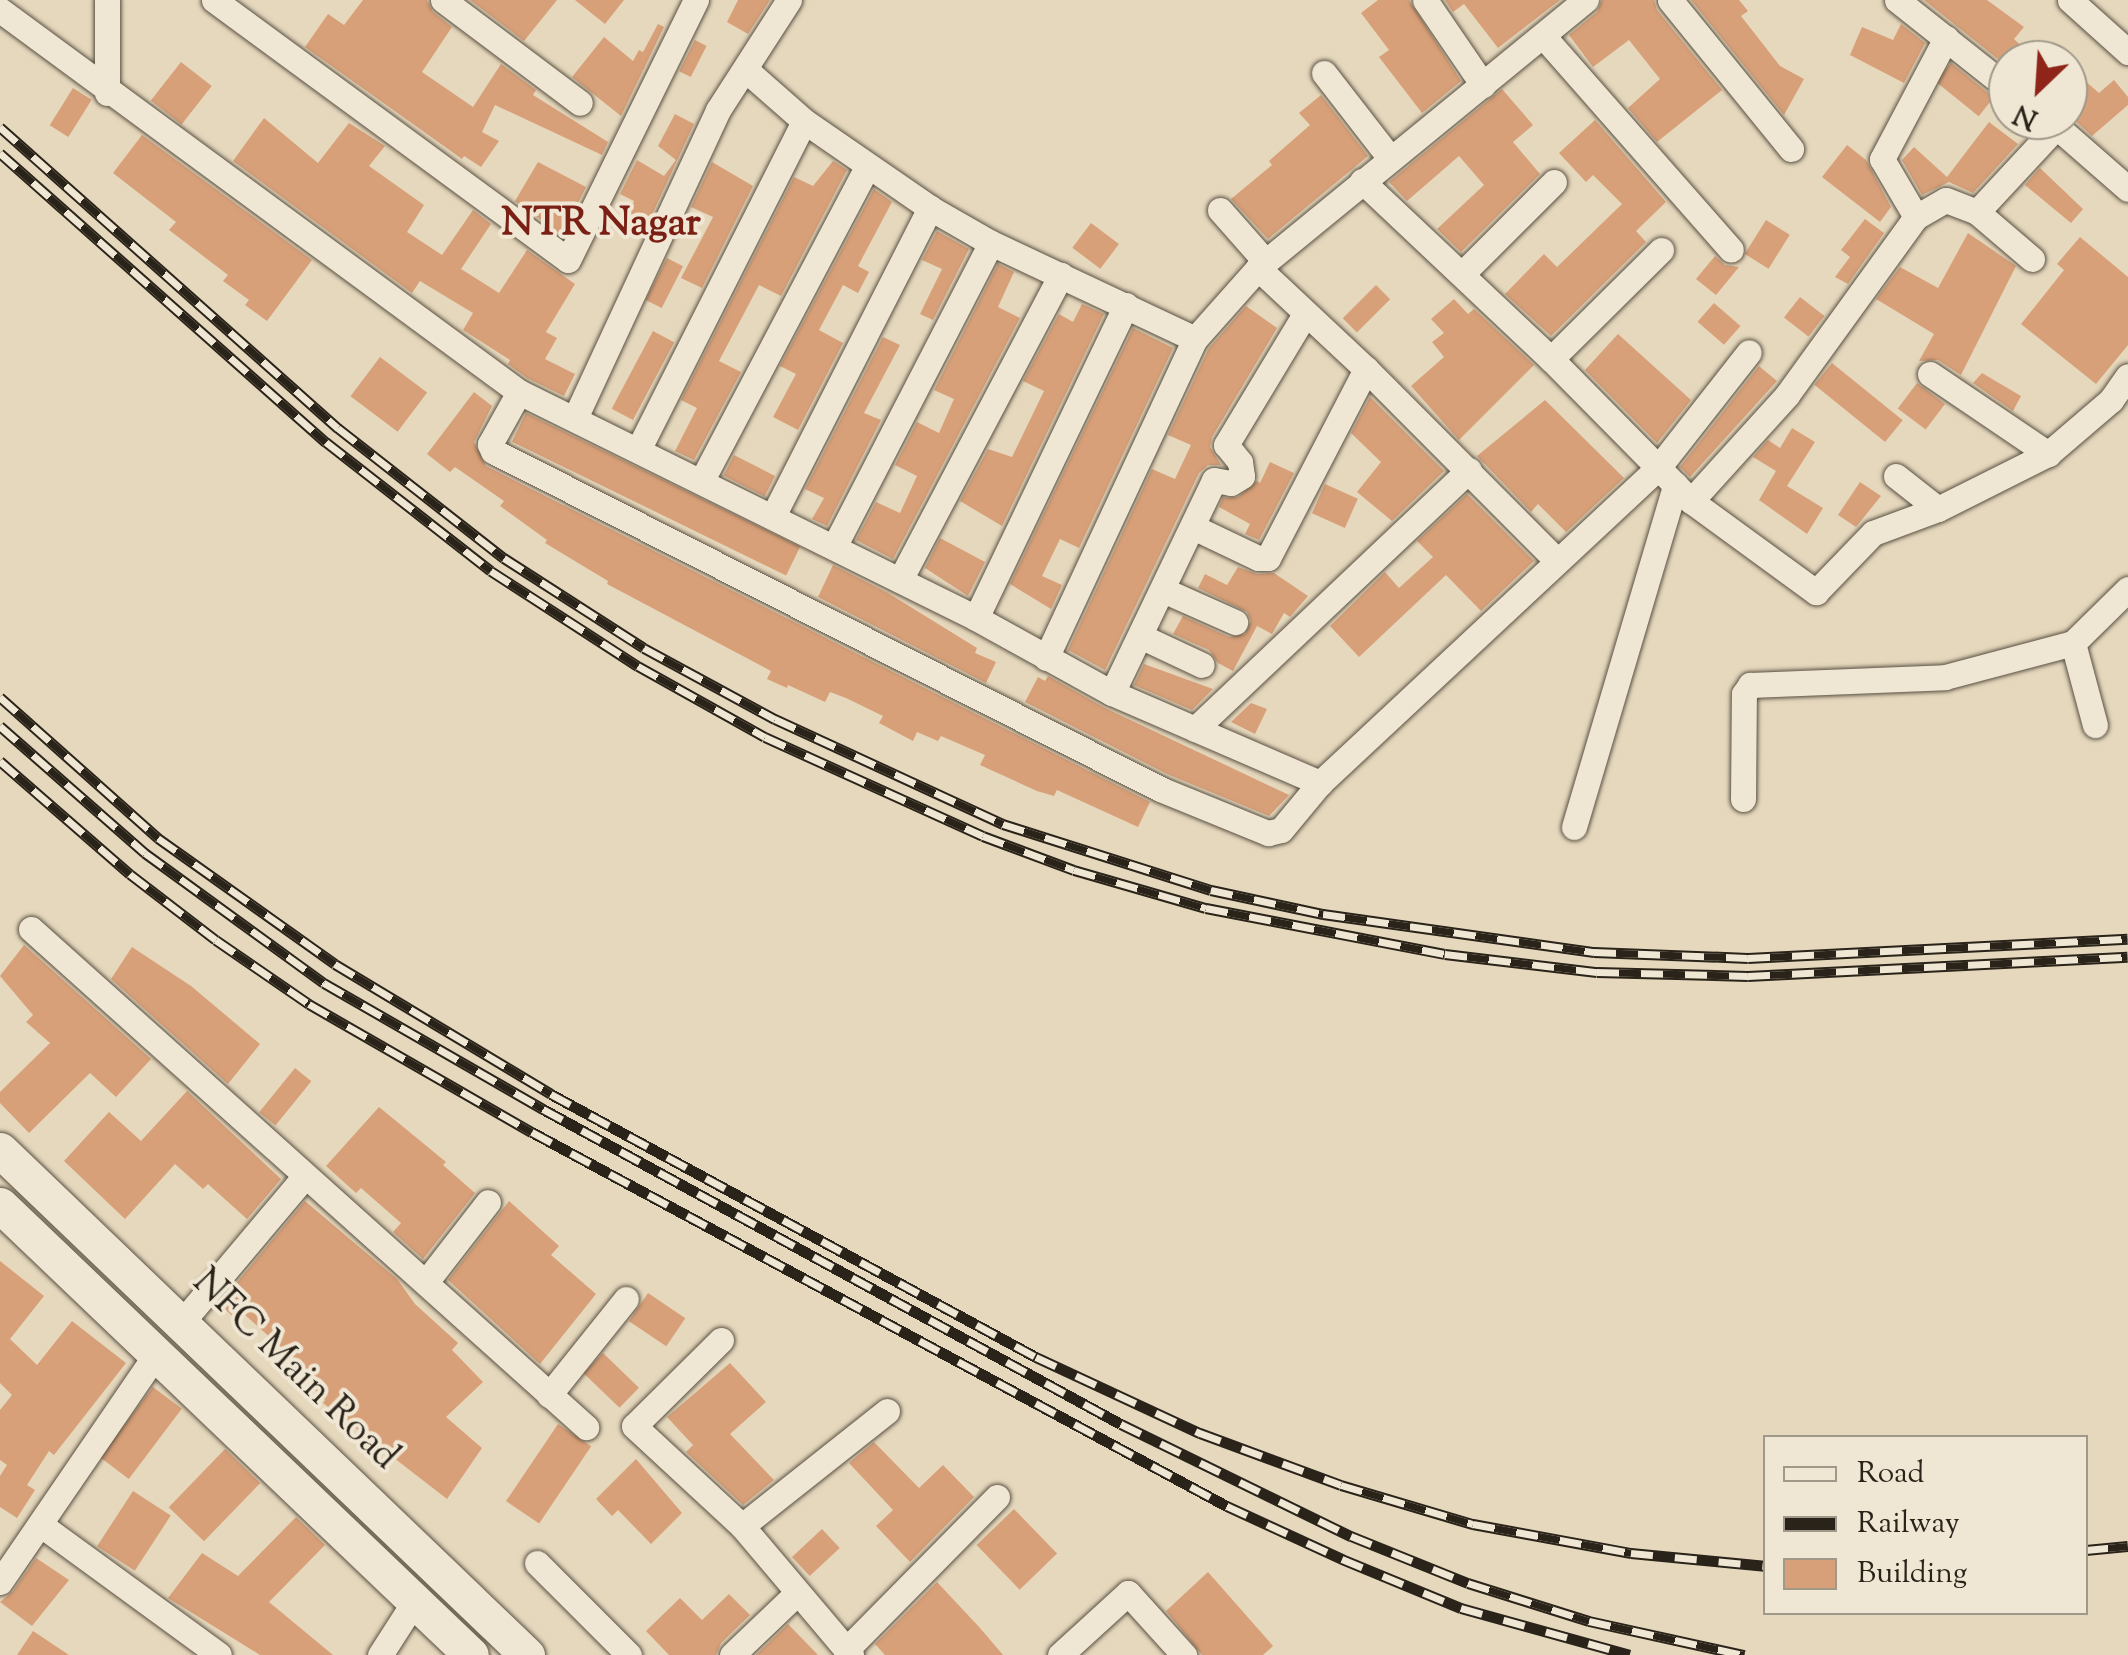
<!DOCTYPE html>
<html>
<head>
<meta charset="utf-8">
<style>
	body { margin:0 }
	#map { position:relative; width:2128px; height:1655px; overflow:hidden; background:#e6d8bd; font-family:"Sorts Mill Goudy",serif }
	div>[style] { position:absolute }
	.building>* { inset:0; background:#d8a079; transform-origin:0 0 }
	.roads { filter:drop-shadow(0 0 2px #595042) drop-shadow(0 0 2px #595042) }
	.street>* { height:25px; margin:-12.5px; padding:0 12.5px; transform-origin:12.5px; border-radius:12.5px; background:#efe6d4 }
	.secondary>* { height:35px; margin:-17.5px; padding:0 17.5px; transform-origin:17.5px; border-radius:17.5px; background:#efe6d4 }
	.rail>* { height:11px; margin-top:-5.5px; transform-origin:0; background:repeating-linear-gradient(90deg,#efe6d4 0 22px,#2a2319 0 44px); box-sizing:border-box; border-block:2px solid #2a2319 }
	span { translate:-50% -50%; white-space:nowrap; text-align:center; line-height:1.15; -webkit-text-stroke:8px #efe6d4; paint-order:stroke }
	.street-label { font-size:38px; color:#2a2319 }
	.neighbourhood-label { font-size:40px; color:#7a1f14; font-weight:700 }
	.legend { position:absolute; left:1763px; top:1435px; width:325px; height:180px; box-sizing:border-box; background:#efe6d4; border:2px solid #a09889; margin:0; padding:12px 18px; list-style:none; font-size:30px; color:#2a2319 }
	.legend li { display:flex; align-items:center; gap:20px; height:50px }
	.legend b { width:50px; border:2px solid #a09889 }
	.north { position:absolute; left:1988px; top:40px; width:100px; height:100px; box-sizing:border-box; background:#efe6d4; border:2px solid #a09889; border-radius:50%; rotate:205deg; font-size:28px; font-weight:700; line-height:40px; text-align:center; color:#2a2319 }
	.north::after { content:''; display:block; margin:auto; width:35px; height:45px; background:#8f2418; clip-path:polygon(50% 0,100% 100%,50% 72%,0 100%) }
</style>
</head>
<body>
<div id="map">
	<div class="building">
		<i style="clip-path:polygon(363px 0,427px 0,433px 12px,452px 27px,422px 72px,473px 107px,501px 64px,536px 90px,533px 95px,608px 142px,602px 155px,495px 105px,482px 132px,499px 141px,481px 167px,464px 156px,462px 159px,305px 47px,328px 14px,344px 25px)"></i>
		<i style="clip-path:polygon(470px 0,557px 0,524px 41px)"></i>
		<i style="clip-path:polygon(575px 0,624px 0,605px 24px)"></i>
		<i style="clip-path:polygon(738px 0,770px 0,748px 34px,727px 22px)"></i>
		<i style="clip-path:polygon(1378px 0,1409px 0,1461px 81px,1422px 113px,1379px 57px,1389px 50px,1361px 13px)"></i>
		<i style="clip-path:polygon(1445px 0,1560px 0,1498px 48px,1464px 4px,1453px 12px)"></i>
		<i style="clip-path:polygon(1602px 0,1654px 0,1657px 10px,1722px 90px,1657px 142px,1628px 108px,1660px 79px,1629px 40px,1593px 67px,1569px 35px,1597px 12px)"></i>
		<i style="clip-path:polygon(1691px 0,1739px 0,1748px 11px,1741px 16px,1780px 66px,1804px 79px,1784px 115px)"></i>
		<i style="clip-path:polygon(1924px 0,1987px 0,2024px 27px,2014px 39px,2036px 60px,2008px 60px,2008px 67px)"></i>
		<i style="clip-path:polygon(658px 24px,664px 27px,621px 116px,572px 77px,604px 37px,633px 61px,639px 50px,643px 52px)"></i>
		<i style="clip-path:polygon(1901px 24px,1925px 43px,1904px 83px,1850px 55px,1862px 27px,1893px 40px)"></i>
		<i style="left:695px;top:40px;width:13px;height:35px;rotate:27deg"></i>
		<i style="left:181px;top:62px;width:39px;height:49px;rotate:38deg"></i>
		<i style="left:1951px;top:63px;width:55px;height:24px;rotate:39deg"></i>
		<i style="clip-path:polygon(2068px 66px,2099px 93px,2114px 80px,2128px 97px,2128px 105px,2092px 136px,2068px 114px)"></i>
		<i style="left:73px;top:88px;width:22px;height:44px;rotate:32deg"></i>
		<i style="clip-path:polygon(1502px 89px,1533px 125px,1513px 142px,1540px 174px,1461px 252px,1437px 229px,1484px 185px,1459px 156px,1407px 201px,1389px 182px)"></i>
		<i style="clip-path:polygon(1321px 95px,1368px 156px,1268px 239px,1231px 199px,1272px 165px,1269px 161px,1310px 125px,1299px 113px)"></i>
		<i style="clip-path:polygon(675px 114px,694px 124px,642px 236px,623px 228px,634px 201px,620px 194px,637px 160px,664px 176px,676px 160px,658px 146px)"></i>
		<i style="clip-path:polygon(264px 118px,318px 163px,349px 123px,385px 146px,369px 166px,424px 205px,407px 232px,442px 255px,473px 210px,491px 224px,461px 269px,499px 293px,527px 250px,575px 284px,546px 332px,557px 338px,545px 359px,575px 374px,564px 396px,527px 378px,508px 364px,510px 360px,463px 330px,473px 313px,420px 281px,412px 293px,233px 161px)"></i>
		<i style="clip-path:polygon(1595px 120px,1666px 202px,1636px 231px,1646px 242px,1551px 336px,1505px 294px,1544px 254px,1557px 267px,1622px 204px,1593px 175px,1586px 182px,1559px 153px)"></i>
		<i style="clip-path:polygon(1989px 122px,2018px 144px,1973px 193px,1949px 182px,1922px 195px,1902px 160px,1914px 147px,1947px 177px)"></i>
		<i style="clip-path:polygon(142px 135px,312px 260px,267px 321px,245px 305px,249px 300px,223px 281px,228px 275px,169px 230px,176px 222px,113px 173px)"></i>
		<i style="clip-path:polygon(1847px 145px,1866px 160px,1891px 207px,1880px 222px,1822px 177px)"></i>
		<i style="clip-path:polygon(833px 161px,847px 170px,781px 296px,759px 285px,719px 361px,741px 372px,694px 460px,675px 451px,697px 408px,681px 400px,794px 177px,813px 186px)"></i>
		<i style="clip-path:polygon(538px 162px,586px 187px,562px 235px,515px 201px)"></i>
		<i style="clip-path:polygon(712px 162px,753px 186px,702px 288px,681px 278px,713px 217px,691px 207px)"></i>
		<i style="clip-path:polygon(2040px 168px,2083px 209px,2071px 223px,2025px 185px)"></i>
		<i style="clip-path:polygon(874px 189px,892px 202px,858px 266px,869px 272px,858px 293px,843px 285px,819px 330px,843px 343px,798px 430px,773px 417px,796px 374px,780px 366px)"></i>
		<i style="clip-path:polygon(1865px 219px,1884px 233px,1848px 284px,1835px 277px,1850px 257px,1841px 250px)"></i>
		<i style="left:1766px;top:220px;width:28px;height:40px;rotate:32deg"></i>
		<i style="left:1091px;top:223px;width:35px;height:31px;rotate:37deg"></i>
		<i style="clip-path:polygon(937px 231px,969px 249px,933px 320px,920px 314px,942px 269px,922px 260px)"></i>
		<i style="clip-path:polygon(1968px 233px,2016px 266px,1961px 375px,1938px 360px,1919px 361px,1934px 334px,1876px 299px,1900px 267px,1938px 288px)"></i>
		<i style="clip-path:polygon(2080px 237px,2128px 277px,2128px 345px,2096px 384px,2021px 324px,2064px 270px,2057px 264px)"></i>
		<i style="clip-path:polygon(1715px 256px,1725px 265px,1739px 267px,1716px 295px,1696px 279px)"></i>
		<i style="left:667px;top:258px;width:18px;height:47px;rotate:27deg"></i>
		<i style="clip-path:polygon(998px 264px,1014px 272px,998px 307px,1020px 318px,893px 559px,856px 540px,876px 502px,900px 513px,917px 476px,895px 465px,917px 422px,939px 433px,954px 399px,934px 390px)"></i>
		<i style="left:1376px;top:285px;width:20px;height:47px;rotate:45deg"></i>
		<i style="left:1800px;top:297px;width:31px;height:26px;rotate:38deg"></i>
		<i style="clip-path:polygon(1454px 299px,1468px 314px,1474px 309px,1534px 365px,1459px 440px,1411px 386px,1444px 357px,1432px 342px,1444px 333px,1431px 319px)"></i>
		<i style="left:1714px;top:303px;width:35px;height:25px;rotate:41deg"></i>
		<i style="clip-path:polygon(1082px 304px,1104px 314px,1002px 526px,960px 501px,988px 449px,1012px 457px,1044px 391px,1023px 381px,1059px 314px,1073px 322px)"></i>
		<i style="clip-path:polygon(1246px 306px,1277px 328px,1212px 437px,1210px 447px,1221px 465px,1208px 465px,1199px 473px,1105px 670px,1068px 650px,1152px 469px,1175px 479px,1191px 445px,1168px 435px,1209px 348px)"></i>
		<i style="clip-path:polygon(1133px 328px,1173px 348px,1079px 548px,1060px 539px,1042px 576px,1062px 585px,1051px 609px,1010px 584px)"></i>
		<i style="left:653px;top:331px;width:24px;height:88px;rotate:28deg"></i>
		<i style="clip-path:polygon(1618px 334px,1691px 400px,1657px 443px,1585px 370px)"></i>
		<i style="clip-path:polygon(883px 337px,900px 345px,864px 413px,881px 420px,827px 526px,812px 519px,824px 498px,805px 489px)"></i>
		<i style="left:380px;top:357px;width:59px;height:49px;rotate:37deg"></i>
		<i style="left:1832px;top:363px;width:91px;height:28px;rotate:39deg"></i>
		<i style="clip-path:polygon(1759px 366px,1777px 381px,1690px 477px,1680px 467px)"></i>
		<i style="clip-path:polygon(1982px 373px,2021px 396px,2013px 411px,1973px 383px)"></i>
		<i style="left:1917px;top:383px;width:35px;height:32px;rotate:37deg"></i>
		<i style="clip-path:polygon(474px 392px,492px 406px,474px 442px,486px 466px,1150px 802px,1138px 827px,1057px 790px,1054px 796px,1037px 791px,980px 765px,985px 755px,941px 736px,938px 741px,917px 732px,913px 741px,879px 723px,883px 716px,846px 698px,830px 692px,825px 702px,788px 685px,787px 688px,767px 679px,771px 671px,607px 584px,608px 581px,545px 543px,547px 540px,500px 506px,504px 501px,455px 467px,450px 472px,427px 454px)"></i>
		<i style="clip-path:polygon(1370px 397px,1444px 471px,1392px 521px,1357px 492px,1381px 462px,1351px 433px)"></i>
		<i style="clip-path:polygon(1545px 400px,1624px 478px,1566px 532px,1538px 504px,1531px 512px,1477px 456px)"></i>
		<i style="left:526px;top:413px;width:305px;height:32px;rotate:26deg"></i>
		<i style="clip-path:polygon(1792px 428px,1815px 442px,1787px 486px,1823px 508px,1807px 534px,1759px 500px,1776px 471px,1753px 457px,1768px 440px,1780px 448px)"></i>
		<i style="left:734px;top:455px;width:46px;height:23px;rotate:27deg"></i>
		<i style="clip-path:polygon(1270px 462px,1294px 473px,1259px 540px,1245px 534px,1250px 524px,1219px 507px,1223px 498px,1238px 497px,1257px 481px,1260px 483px)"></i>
		<i style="clip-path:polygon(1860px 482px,1881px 496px,1856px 527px,1838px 515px)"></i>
		<i style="left:1325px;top:484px;width:36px;height:32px;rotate:24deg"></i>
		<i style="clip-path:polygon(1467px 494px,1534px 561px,1481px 611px,1446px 575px,1359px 657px,1330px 626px,1385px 572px,1399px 588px,1433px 557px,1417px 541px)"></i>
		<i style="clip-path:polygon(940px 538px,985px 562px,968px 596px,925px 568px)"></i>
		<i style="clip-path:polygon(833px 565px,888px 593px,977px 648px,975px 653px,996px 662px,986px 683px,818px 597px)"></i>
		<i style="clip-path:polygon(1238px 567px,1257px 574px,1274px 573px,1308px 596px,1290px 617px,1284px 613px,1272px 634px,1257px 626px,1233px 671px,1218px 663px,1209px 650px,1173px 634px,1183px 616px,1229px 637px,1245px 634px,1251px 621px,1247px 612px,1198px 588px,1205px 574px,1227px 585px)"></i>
		<i style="clip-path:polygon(1144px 664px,1213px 689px,1192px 710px,1134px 685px)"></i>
		<i style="clip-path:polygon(1048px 676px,1105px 708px,1289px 795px,1269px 816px,1167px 774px,1025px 702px,1038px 677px,1045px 681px)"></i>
		<i style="clip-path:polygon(1251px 703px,1267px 709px,1255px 734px,1231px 722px)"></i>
		<i style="clip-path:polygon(24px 945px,151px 1059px,116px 1097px,90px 1073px,29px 1133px,0 1103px,0 1092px,50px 1043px,26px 1022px,33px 1015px,0 976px)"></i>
		<i style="clip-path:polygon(132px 947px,191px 986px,260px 1044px,228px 1084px,111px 979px)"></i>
		<i style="left:295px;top:1068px;width:21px;height:57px;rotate:39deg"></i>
		<i style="clip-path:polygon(187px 1091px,281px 1179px,247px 1219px,208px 1184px,203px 1189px,175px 1164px,125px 1219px,64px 1161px,109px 1112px,141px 1141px)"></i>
		<i style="clip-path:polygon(379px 1107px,446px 1162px,443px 1165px,475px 1193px,423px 1259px,393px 1232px,401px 1223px,361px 1188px,356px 1193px,326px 1166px)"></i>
		<i style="clip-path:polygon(305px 1201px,397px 1279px,415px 1304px,458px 1343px,452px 1350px,483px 1382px,446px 1417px,482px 1448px,447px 1499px,323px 1403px,325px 1400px,277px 1353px,282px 1348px,244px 1314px,238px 1321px,219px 1304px)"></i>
		<i style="clip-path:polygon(509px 1201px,559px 1246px,551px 1255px,596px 1294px,540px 1364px,448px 1280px)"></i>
		<i style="clip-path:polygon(0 1261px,44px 1296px,10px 1339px,37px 1365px,72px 1321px,126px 1363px,54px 1455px,49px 1451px,27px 1485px,35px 1490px,17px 1518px,0 1507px,0 1476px,7px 1465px,0 1460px,0 1410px,12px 1395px,0 1383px)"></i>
		<i style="left:648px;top:1293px;width:45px;height:34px;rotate:34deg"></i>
		<i style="left:603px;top:1353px;width:50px;height:28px;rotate:44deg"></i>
		<i style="clip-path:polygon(730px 1363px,766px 1402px,730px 1434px,774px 1480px,743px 1505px,686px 1452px,693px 1445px,667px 1417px)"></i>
		<i style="left:153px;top:1387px;width:36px;height:88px;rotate:37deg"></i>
		<i style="left:558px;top:1424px;width:40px;height:93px;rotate:34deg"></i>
		<i style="clip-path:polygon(874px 1442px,919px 1488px,943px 1465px,974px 1497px,910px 1562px,876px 1526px,893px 1510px,849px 1463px)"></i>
		<i style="left:225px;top:1449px;width:49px;height:81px;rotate:44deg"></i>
		<i style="clip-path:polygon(636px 1459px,682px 1513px,651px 1544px,618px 1510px,612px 1516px,596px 1499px)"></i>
		<i style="left:133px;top:1491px;width:45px;height:66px;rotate:33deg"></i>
		<i style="left:1014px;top:1509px;width:62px;height:52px;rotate:46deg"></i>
		<i style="clip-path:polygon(296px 1517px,325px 1545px,269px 1602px,333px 1655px,260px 1655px,168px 1598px,202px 1553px,238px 1576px)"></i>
		<i style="left:822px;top:1529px;width:26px;height:41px;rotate:47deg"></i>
		<i style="clip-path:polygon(36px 1558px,69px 1580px,32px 1626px,0 1602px,13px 1591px)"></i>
		<i style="clip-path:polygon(1208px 1572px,1273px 1646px,1263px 1655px,1202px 1655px,1166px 1611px)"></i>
		<i style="clip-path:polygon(937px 1582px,980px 1628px,1003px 1655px,885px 1655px,875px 1644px)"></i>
		<i style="clip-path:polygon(729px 1594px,750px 1615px,721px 1643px,716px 1655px,669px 1655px,646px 1631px,680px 1598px,702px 1620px)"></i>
		<i style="clip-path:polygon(788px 1624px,818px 1655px,756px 1655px)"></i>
		<i style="clip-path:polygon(33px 1631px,69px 1655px,17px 1655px)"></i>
	</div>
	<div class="roads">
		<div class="street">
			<i style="left:107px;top:0;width:93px;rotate:90deg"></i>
			<i style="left:214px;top:0;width:439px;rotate:36.3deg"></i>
			<i style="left:568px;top:260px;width:290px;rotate:-63.8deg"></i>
			<i style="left:443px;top:0;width:171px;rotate:36.9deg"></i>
			<i style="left:1425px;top:0;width:103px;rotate:55.7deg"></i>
			<i style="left:1670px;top:0;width:192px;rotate:50.9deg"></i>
			<i style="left:1897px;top:0;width:142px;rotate:38.4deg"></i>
			<i style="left:2070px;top:0;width:78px;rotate:41.9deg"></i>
			<i style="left:0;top:10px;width:644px;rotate:36.35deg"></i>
			<i style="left:519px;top:392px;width:510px;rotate:26.31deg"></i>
			<i style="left:976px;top:618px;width:155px;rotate:28.9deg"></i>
			<i style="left:1112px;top:693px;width:227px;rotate:23.4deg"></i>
			<i style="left:1320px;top:783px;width:462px;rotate:-43deg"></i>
			<i style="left:1658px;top:468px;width:147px;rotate:-51.9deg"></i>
			<i style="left:1544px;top:37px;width:283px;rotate:48.7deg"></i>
			<i style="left:746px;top:70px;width:77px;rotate:41.3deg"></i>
			<i style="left:804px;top:121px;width:153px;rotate:34.6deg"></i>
			<i style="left:930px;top:208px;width:70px;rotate:29.8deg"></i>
			<i style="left:991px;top:243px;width:225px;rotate:25.2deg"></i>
			<i style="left:1324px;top:73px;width:108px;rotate:52.2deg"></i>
			<i style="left:2049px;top:120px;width:105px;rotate:41.1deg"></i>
			<i style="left:1362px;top:181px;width:260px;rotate:43.3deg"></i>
			<i style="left:1551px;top:359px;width:199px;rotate:45.4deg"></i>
			<i style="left:1691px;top:501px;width:155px;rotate:36.1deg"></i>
			<i style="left:1816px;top:592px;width:82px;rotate:-46deg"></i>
			<i style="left:1873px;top:533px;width:69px;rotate:-20.3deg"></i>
			<i style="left:1938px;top:509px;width:123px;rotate:-26.6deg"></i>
			<i style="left:2048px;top:454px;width:83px;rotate:-40.6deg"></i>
			<i style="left:2111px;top:400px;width:29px;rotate:-55deg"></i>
			<i style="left:1220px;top:210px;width:68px;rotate:48.6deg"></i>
			<i style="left:1916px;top:217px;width:67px;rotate:-120.4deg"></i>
			<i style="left:1882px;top:159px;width:137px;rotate:-62.1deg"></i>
			<i style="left:2032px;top:259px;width:72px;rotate:-139.5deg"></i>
			<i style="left:1977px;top:212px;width:117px;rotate:-47.1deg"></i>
			<i style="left:1258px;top:268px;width:148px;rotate:43.1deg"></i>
			<i style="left:1366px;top:369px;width:271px;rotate:45.1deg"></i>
			<i style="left:1462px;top:274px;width:130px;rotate:-45deg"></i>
			<i style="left:1551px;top:359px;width:155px;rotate:-44.7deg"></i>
			<i style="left:1930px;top:374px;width:143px;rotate:34.1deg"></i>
			<i style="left:519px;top:392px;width:60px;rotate:119.1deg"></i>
			<i style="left:490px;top:444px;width:8px;rotate:67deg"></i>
			<i style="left:493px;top:451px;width:748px;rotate:26.87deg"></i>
			<i style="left:1160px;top:789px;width:117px;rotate:22.2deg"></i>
			<i style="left:1268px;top:833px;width:13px;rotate:-13deg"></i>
			<i style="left:1281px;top:830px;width:61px;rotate:-50.3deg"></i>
			<i style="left:576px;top:416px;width:337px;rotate:-65.1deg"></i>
			<i style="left:718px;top:110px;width:131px;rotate:-57.2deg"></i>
			<i style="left:639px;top:448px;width:366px;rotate:-63.2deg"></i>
			<i style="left:1896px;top:476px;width:53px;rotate:38.2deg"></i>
			<i style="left:702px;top:480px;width:354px;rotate:-62.2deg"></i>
			<i style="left:1691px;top:501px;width:143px;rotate:-47.8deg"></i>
			<i style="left:1787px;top:395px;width:220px;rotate:-54.1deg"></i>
			<i style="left:1916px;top:217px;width:34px;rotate:-30deg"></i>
			<i style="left:1946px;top:200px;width:33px;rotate:21deg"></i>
			<i style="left:773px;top:516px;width:346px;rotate:-63deg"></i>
			<i style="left:1193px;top:527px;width:72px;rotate:25.5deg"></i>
			<i style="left:1258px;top:558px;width:10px"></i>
			<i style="left:1268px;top:558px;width:213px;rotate:-62.6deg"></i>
			<i style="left:834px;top:547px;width:342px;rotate:-62.7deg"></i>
			<i style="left:900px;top:580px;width:345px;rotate:-62.2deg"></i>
			<i style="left:1163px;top:590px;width:79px;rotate:24deg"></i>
			<i style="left:976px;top:618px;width:347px;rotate:-64.4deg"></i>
			<i style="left:1140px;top:636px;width:68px;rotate:25.1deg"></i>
			<i style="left:2073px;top:643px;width:85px;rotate:75deg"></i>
			<i style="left:1046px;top:658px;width:352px;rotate:-65deg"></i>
			<i style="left:1195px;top:339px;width:95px;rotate:-48.4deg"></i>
			<i style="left:1258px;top:268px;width:424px;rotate:-39.3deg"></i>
			<i style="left:1112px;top:693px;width:236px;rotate:-64.4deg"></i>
			<i style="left:1214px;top:480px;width:17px;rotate:10deg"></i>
			<i style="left:1231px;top:483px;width:13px;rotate:-32deg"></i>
			<i style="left:1242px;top:476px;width:14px;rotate:-98deg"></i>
			<i style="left:1240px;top:462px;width:22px;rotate:-129deg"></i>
			<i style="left:1226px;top:445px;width:153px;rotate:-58.9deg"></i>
			<i style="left:1195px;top:729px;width:377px;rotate:-43.4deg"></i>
			<i style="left:1743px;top:799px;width:105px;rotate:-89.5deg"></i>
			<i style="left:1744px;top:694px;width:11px;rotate:-56deg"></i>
			<i style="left:1750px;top:685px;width:195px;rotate:-2.3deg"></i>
			<i style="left:1945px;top:677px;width:132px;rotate:-14.9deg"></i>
			<i style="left:2073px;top:643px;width:77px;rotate:-44.5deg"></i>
			<i style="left:1574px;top:827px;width:357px;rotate:-73.5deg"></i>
			<i style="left:31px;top:929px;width:746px;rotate:41.9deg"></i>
			<i style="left:426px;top:1282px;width:101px;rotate:-52.2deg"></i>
			<i style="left:182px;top:1322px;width:191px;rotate:-49.9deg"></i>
			<i style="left:721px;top:1340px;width:122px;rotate:135.3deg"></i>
			<i style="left:634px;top:1426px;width:147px;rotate:42.8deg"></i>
			<i style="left:742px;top:1526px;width:169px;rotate:49.8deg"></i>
			<i style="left:549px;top:1395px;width:123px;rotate:-51.3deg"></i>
			<i style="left:41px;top:1525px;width:220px;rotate:36.1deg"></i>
			<i style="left:742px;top:1526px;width:185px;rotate:-38.4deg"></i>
			<i style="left:537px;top:1563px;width:130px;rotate:45deg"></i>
			<i style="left:0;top:1582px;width:278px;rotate:-55.6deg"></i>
			<i style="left:846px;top:1650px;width:215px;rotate:-45.4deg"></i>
			<i style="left:380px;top:1655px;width:63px;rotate:-57.3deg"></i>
			<i style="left:732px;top:1655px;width:88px;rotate:-43.6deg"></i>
			<i style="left:1060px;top:1655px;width:92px;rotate:-42.4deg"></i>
			<i style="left:1128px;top:1593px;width:84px;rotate:47.9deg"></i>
		</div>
		<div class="secondary">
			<i style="left:0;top:1150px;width:730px;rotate:43.78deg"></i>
			<i style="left:0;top:1205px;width:651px;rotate:43.69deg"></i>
		</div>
	</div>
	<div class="rail">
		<i style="left:0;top:127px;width:453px;rotate:41.7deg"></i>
		<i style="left:338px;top:428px;width:211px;rotate:38.1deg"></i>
		<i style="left:504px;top:558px;width:166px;rotate:32.7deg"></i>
		<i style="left:644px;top:648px;width:149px;rotate:28.5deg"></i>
		<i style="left:775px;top:719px;width:251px;rotate:24.7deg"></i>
		<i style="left:1003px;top:824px;width:218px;rotate:17.6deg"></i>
		<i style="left:1211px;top:890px;width:115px;rotate:12.1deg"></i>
		<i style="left:1323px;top:914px;width:274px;rotate:8deg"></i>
		<i style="left:1594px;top:952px;width:154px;rotate:2.2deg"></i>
		<i style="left:1748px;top:958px;width:380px;rotate:-2.9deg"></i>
		<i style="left:0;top:153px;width:436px;rotate:41.6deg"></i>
		<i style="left:326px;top:442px;width:209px;rotate:38deg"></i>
		<i style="left:491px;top:571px;width:175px;rotate:32.9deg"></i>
		<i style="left:638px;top:666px;width:145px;rotate:29.2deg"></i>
		<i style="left:765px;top:737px;width:239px;rotate:24.4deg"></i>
		<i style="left:983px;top:836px;width:97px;rotate:20.5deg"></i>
		<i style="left:1074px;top:870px;width:137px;rotate:16.1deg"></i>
		<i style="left:1206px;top:908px;width:243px;rotate:10.9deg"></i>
		<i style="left:1445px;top:954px;width:153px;rotate:6.8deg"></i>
		<i style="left:1597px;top:972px;width:151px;rotate:1.5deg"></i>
		<i style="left:1748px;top:976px;width:380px;rotate:-2.9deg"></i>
		<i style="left:0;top:697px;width:212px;rotate:41.7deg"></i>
		<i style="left:158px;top:838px;width:217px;rotate:35.4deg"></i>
		<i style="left:335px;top:964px;width:252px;rotate:31deg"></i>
		<i style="left:551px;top:1094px;width:552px;rotate:28.47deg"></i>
		<i style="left:1036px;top:1357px;width:181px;rotate:24.9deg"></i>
		<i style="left:1200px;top:1433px;width:150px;rotate:20.2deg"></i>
		<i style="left:1341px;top:1485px;width:138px;rotate:16.5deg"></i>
		<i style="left:1473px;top:1524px;width:161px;rotate:10.4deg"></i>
		<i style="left:1631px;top:1553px;width:136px;rotate:5.5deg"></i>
		<i style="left:0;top:726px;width:193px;rotate:41.2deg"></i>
		<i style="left:145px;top:853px;width:221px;rotate:36deg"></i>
		<i style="left:324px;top:983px;width:253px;rotate:29.9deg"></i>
		<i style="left:543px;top:1109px;width:658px;rotate:28.59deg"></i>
		<i style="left:1121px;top:1424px;width:256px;rotate:26deg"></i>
		<i style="left:1351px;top:1536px;width:126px;rotate:21.9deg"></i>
		<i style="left:1468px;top:1583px;width:127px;rotate:17.4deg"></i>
		<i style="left:1589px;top:1621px;width:159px;rotate:12.4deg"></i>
		<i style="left:0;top:761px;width:172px;rotate:41deg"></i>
		<i style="left:130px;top:874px;width:108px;rotate:37.5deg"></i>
		<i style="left:216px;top:940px;width:113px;rotate:34.5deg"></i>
		<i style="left:309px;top:1004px;width:257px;rotate:29.9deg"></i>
		<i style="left:532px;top:1132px;width:789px;rotate:28.29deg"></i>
		<i style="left:1227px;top:1506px;width:127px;rotate:24.7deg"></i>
		<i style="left:1342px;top:1559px;width:129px;rotate:22.4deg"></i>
		<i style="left:1461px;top:1608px;width:175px;rotate:15.5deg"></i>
		<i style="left:2086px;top:1550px;width:42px;rotate:-5.4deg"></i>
	</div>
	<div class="street-label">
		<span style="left:294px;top:1371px;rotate:44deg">NFC Main Road</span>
	</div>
	<div class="neighbourhood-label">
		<span style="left:601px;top:225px">NTR Nagar</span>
	</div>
	<ul class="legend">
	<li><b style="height:12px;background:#efe6d4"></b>Road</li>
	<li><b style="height:12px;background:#2a2319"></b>Railway</li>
	<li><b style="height:28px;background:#d8a079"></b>Building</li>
	</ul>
	<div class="north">N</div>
</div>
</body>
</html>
